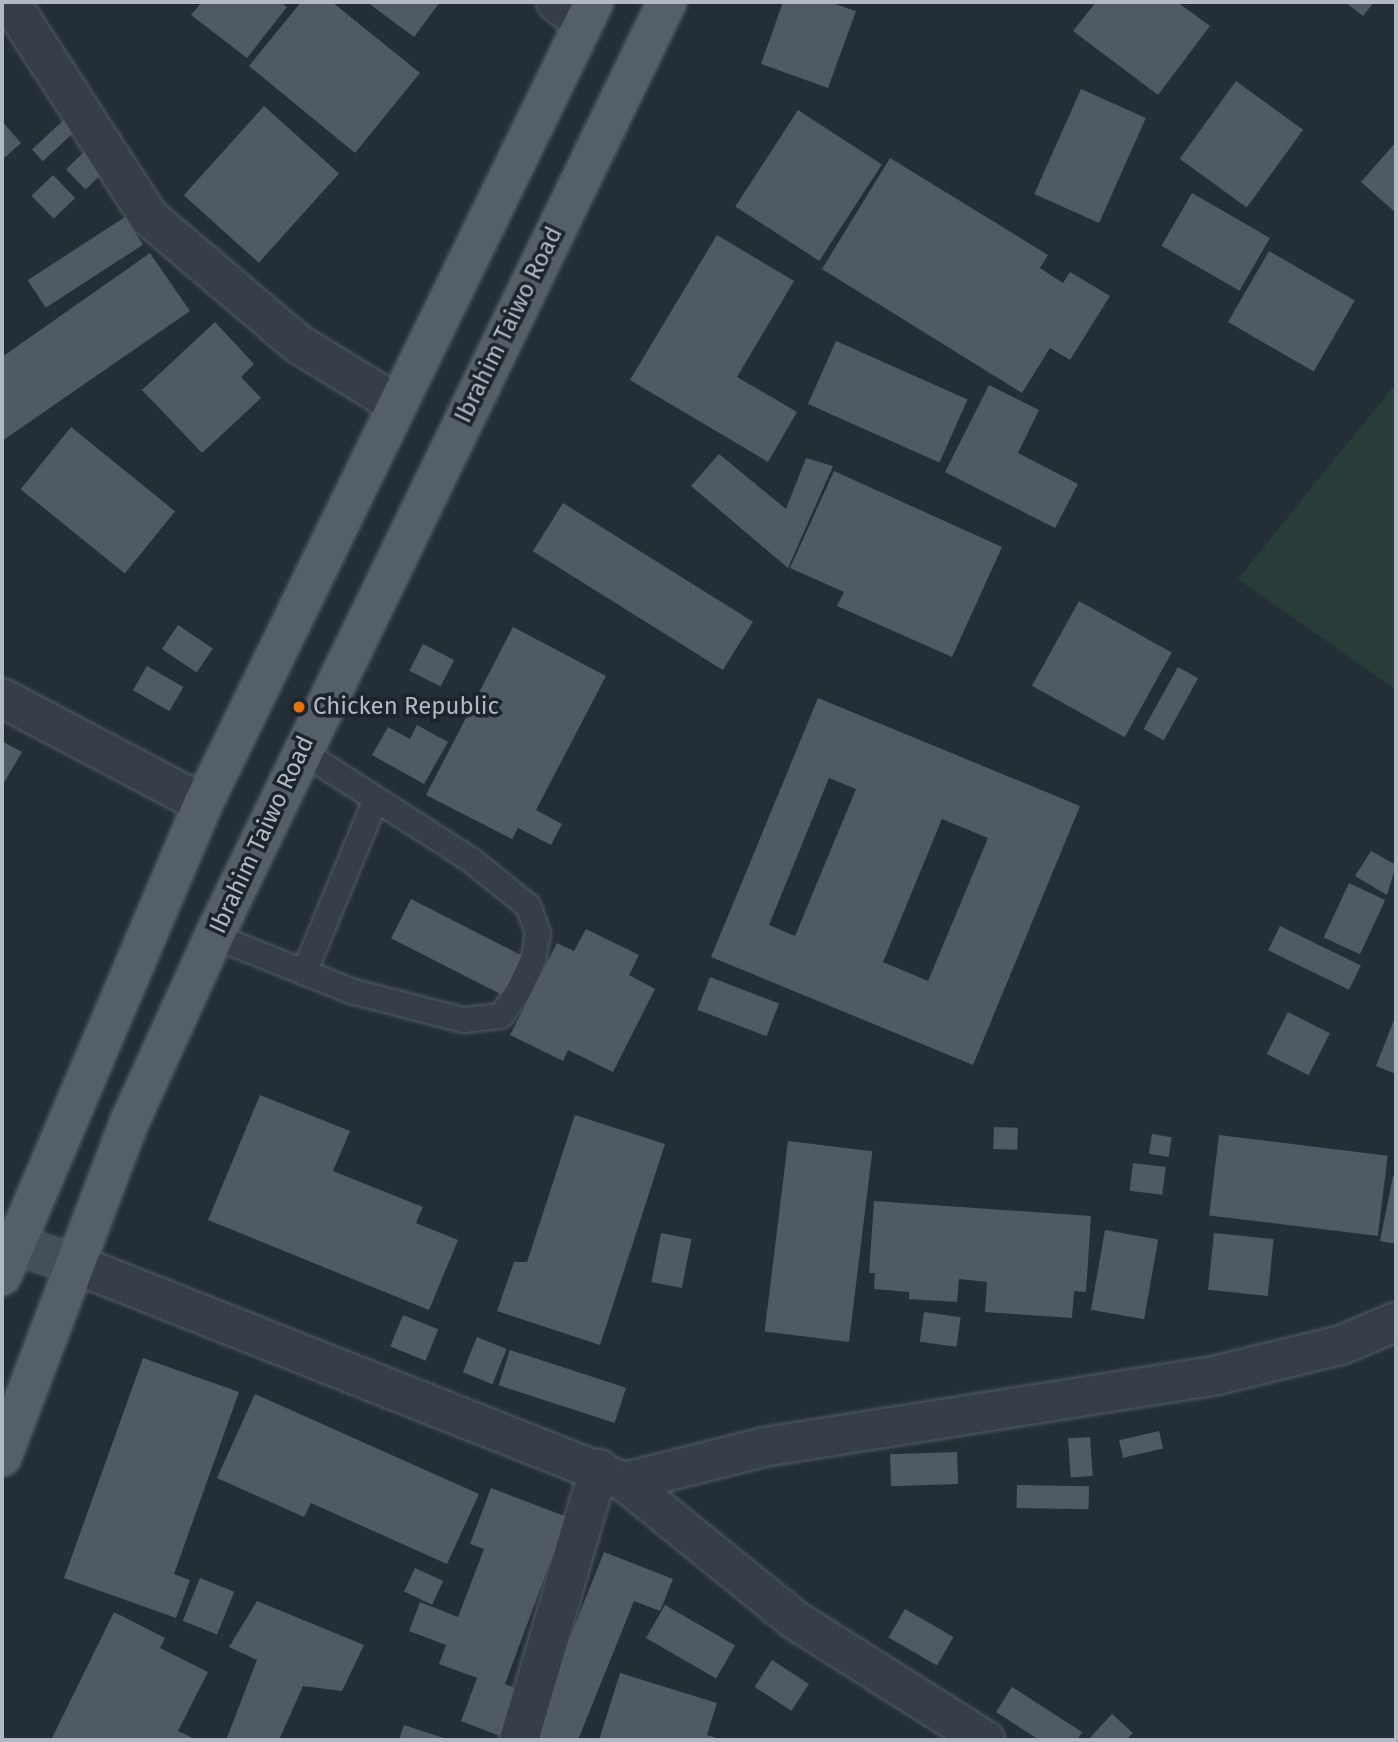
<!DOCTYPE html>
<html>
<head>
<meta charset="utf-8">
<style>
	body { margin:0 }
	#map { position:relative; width:1398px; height:1742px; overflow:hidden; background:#232e37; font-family:"Fira Sans",sans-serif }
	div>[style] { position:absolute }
	.green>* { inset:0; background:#283c3a }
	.building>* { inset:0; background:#4f5a65; transform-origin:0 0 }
	.roads { filter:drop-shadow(0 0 2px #545d65) drop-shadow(0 0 2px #545d65) }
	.lane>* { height:24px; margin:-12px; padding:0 12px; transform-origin:12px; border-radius:12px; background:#363f47 }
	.street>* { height:38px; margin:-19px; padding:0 19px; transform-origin:19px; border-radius:19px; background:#363f47 }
	.secondary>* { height:38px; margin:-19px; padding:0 19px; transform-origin:19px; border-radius:19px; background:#454f5a }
	.primary>* { height:38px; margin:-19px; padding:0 19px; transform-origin:19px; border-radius:19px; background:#555f67 }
	.dots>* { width:19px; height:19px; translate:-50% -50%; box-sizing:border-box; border:4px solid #1c242c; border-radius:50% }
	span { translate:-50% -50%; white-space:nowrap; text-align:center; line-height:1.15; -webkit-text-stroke:7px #1c242c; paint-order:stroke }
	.street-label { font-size:24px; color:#b1bac3 }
	.poi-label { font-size:24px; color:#b1bac3 }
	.left { translate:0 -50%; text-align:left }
	.frame { position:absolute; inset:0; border:4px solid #b1bac3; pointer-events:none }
</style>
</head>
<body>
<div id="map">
	<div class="green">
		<i style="clip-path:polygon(1396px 383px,1396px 690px,1238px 579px)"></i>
	</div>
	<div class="building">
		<i style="clip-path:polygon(202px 2px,280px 2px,287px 7px,247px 58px,191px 15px)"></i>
		<i style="clip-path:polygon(301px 2px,332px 2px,420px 73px,355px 153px,249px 66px)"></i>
		<i style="clip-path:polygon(367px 2px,440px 2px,414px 37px)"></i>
		<i style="clip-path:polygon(783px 2px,829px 2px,856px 11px,828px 88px,761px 64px)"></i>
		<i style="clip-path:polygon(1096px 2px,1177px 2px,1210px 26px,1158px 95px,1073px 31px)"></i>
		<i style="clip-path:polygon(1345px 2px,1374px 2px,1363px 16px)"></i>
		<i style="left:1236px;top:81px;width:83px;height:96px;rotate:36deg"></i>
		<i style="left:1081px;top:89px;width:71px;height:115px;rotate:24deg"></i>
		<i style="left:264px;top:106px;width:101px;height:120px;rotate:42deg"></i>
		<i style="left:798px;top:110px;width:100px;height:115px;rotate:33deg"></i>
		<i style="left:70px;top:114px;width:16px;height:52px;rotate:47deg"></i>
		<i style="clip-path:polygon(2px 121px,21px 143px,2px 160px)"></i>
		<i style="clip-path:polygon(1396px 142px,1396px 213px,1361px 182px)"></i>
		<i style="left:84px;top:152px;width:28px;height:25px;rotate:46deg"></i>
		<i style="clip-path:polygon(890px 158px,1048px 255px,1040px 268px,1063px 283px,1070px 272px,1110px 296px,1070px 360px,1050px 348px,1022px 393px,822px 269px)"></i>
		<i style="left:53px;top:175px;width:32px;height:30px;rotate:46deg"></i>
		<i style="left:1192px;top:193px;width:90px;height:61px;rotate:30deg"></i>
		<i style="left:125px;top:217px;width:33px;height:116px;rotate:57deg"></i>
		<i style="clip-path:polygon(717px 235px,794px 281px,737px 377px,797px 412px,768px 462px,630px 380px)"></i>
		<i style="left:1269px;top:251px;width:99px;height:82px;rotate:30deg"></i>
		<i style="clip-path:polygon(150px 253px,190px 311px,2px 441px,2px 357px)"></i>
		<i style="clip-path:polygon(215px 322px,254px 364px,241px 377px,261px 398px,202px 453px,142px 390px)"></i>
		<i style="left:836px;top:341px;width:144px;height:69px;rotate:24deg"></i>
		<i style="clip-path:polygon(989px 385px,1039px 410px,1018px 453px,1078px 484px,1055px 528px,945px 472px)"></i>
		<i style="left:71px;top:427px;width:134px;height:80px;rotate:39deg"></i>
		<i style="clip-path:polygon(719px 454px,786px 509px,806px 458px,833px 466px,788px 568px,691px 486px)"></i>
		<i style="clip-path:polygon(834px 471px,1002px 547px,952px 657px,837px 606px,844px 592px,790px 568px)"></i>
		<i style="left:563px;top:503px;width:224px;height:57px;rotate:32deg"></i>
		<i style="left:1079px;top:601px;width:106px;height:97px;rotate:29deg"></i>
		<i style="left:178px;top:625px;width:42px;height:29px;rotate:34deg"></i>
		<i style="clip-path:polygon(513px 627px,606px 676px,536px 810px,562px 824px,551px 845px,518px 828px,512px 839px,426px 795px)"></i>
		<i style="left:423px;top:644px;width:35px;height:30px;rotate:27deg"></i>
		<i style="left:147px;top:666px;width:42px;height:28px;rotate:30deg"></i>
		<i style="left:1178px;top:667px;width:23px;height:71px;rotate:29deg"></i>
		<i style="clip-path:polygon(evenodd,818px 698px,1080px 806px,973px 1065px,711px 957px,818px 698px,829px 778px,856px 789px,795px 936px,769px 925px,829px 778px,818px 698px,942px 819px,988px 838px,928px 981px,883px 962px,942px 819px)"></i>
		<i style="clip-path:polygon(417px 725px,448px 742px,424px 784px,372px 755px,388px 727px,410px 739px)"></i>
		<i style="clip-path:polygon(2px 741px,22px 752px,2px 786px)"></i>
		<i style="clip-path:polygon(1371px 851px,1396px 865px,1387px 895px,1355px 876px)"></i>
		<i style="left:1349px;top:883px;width:40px;height:60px;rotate:25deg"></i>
		<i style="left:411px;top:899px;width:126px;height:44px;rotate:27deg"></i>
		<i style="left:1280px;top:926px;width:90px;height:27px;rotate:26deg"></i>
		<i style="clip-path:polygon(586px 929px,639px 955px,629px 975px,655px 989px,613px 1072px,568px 1050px,563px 1061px,510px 1035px,557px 943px,574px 951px)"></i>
		<i style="left:710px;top:977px;width:74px;height:35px;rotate:21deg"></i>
		<i style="left:1288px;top:1012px;width:47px;height:47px;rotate:27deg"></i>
		<i style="clip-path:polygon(1396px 1015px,1396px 1074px,1376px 1066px)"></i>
		<i style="clip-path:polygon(260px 1095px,350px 1131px,333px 1171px,423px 1207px,416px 1223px,458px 1240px,429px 1310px,208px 1220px)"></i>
		<i style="clip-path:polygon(575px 1115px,665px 1144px,600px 1345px,497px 1311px,514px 1262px,527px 1262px)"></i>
		<i style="left:994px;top:1127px;width:24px;height:22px;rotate:2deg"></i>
		<i style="left:1152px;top:1134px;width:20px;height:20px;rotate:9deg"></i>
		<i style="left:1219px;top:1135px;width:170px;height:81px;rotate:7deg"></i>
		<i style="left:788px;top:1141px;width:85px;height:192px;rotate:7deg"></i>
		<i style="left:1133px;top:1163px;width:33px;height:28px;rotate:7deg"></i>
		<i style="clip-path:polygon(1393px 1176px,1396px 1177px,1396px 1244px,1380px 1241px)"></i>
		<i style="clip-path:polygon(874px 1201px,1091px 1216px,1086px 1292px,1074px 1291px,1072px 1318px,985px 1312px,987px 1282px,959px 1279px,957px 1302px,909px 1299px,909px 1292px,874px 1289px,875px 1273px,869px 1273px)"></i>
		<i style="left:1105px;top:1230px;width:54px;height:81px;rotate:10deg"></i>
		<i style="left:661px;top:1233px;width:31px;height:50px;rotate:11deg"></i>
		<i style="left:1214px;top:1233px;width:60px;height:57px;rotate:6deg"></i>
		<i style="left:924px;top:1312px;width:37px;height:30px;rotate:8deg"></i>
		<i style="left:403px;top:1315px;width:38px;height:34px;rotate:22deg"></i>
		<i style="left:477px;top:1337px;width:32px;height:38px;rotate:22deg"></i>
		<i style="left:510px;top:1350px;width:122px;height:37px;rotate:18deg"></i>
		<i style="clip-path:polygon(143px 1358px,239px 1392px,174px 1574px,190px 1580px,176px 1618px,64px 1578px)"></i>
		<i style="clip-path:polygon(255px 1394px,479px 1494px,447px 1564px,311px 1503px,304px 1517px,217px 1478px)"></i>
		<i style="left:1159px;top:1431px;width:18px;height:41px;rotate:77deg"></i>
		<i style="left:1090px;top:1437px;width:39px;height:22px;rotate:86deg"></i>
		<i style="left:957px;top:1452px;width:32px;height:67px;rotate:88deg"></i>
		<i style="left:1017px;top:1485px;width:72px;height:23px;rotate:1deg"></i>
		<i style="clip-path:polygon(491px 1488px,567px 1517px,505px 1684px,518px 1689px,500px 1736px,461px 1721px,477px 1678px,439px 1664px,446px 1645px,409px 1631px,420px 1602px,458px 1617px,484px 1549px,470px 1544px)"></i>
		<i style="clip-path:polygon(604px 1552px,673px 1579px,660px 1611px,634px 1601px,578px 1740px,529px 1740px)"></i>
		<i style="left:415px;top:1568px;width:31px;height:26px;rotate:25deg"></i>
		<i style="left:200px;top:1578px;width:37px;height:46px;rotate:22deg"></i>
		<i style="clip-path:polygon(257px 1601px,364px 1645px,342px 1691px,303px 1686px,279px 1740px,226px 1740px,257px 1660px,229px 1647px)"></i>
		<i style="left:665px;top:1605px;width:81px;height:38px;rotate:30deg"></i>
		<i style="left:905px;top:1609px;width:56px;height:33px;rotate:30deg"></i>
		<i style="clip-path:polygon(114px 1612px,165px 1638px,160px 1648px,208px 1672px,178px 1731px,197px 1740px,51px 1740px)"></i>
		<i style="left:772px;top:1660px;width:44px;height:32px;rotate:33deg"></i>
		<i style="clip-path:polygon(620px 1673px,717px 1703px,707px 1735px,723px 1740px,599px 1740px)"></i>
		<i style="clip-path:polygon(1012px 1687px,1082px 1732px,1077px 1740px,1039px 1740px,996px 1712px)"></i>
		<i style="clip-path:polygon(1112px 1714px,1133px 1733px,1126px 1740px,1088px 1740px)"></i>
		<i style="clip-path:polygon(404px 1725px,450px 1740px,399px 1740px)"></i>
	</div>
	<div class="roads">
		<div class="lane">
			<i style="left:214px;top:936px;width:148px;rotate:21.9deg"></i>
			<i style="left:351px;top:991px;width:116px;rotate:14.5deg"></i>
			<i style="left:463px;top:1020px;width:38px;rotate:-6deg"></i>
			<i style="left:501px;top:1016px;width:29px;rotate:-55deg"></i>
			<i style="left:518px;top:992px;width:38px;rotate:-65deg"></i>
			<i style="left:534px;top:957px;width:24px;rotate:-81deg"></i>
			<i style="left:538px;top:933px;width:29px;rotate:-110deg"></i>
			<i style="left:528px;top:906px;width:73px;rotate:-141.1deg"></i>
			<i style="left:471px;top:860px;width:202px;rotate:-147.3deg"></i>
			<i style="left:304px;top:973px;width:188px;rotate:-67.5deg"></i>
		</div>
		<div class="street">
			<i style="left:10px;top:2px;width:256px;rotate:57.1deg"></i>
			<i style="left:149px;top:217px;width:194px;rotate:40.4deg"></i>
			<i style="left:297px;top:343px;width:116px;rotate:31.6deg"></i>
			<i style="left:556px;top:2px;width:34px;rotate:38deg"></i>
			<i style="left:2px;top:698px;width:227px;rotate:27.8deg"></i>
			<i style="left:75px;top:1264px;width:592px;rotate:21.62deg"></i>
			<i style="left:625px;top:1482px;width:219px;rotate:39.1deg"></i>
			<i style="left:795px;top:1620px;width:225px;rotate:32.3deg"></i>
			<i style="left:625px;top:1482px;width:143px;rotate:-14.1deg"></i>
			<i style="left:764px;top:1447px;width:459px;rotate:-9deg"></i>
			<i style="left:1217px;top:1375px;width:128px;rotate:-13.6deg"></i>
			<i style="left:1341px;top:1345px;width:60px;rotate:-22.7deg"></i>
			<i style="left:519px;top:1740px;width:283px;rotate:-73.6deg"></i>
		</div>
		<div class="secondary">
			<i style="left:2px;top:1241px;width:77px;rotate:17.5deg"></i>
		</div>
		<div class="primary">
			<i style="left:2px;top:1276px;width:513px;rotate:-66.93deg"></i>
			<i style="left:203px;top:804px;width:892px;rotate:-64.01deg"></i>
			<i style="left:2px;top:1457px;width:355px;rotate:-69.2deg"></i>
			<i style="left:128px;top:1125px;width:208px;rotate:-65.5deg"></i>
			<i style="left:214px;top:936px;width:1038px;rotate:-64.13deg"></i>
		</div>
	</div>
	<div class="dots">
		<i style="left:299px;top:707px;background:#e8710a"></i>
	</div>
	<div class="street-label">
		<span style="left:509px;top:325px;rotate:-64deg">Ibrahim Taiwo Road</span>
		<span style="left:262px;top:835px;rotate:-65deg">Ibrahim Taiwo Road</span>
	</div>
	<div class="poi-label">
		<span class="left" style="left:313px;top:707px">Chicken Republic</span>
	</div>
	<div class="frame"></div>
</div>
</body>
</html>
